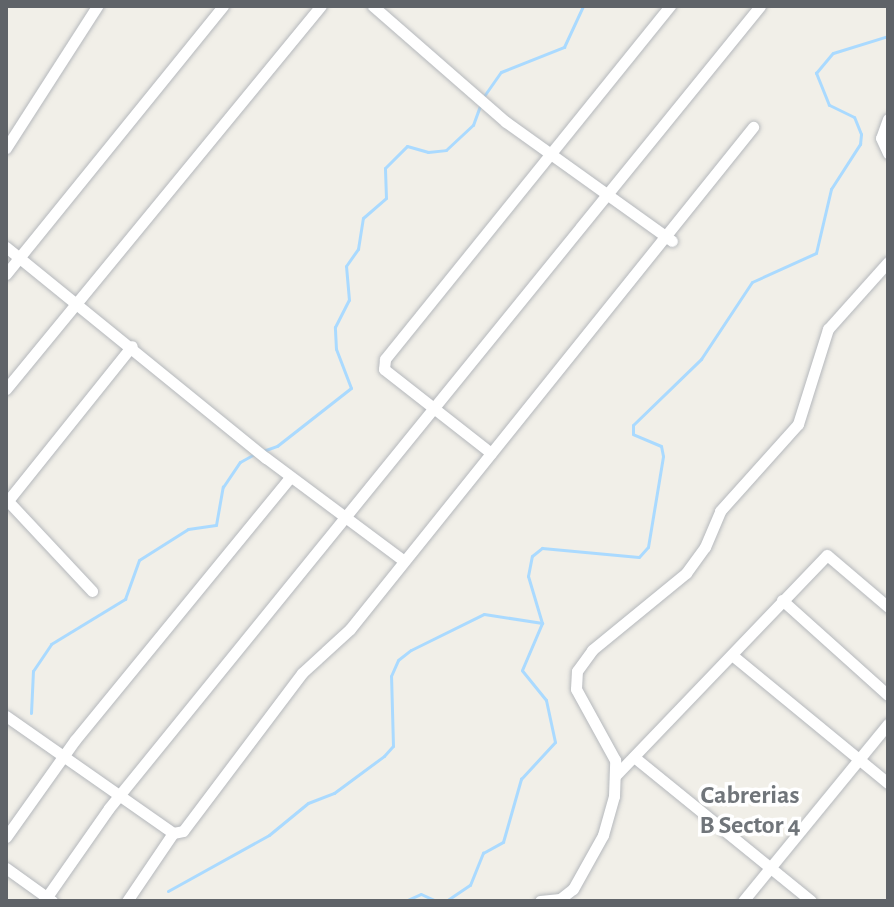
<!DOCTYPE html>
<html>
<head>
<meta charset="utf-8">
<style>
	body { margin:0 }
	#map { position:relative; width:894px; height:907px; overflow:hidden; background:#f1efe8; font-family:"Alegreya Sans",sans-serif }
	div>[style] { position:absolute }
	.stream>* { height:3px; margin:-1.5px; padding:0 1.5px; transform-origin:1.5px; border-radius:1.5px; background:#aadaff }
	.roads { filter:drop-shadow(0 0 2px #b5b8bc) drop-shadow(0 0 2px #b5b8bc) }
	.minor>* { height:11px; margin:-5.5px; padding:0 5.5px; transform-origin:5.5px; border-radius:5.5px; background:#fff }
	span { translate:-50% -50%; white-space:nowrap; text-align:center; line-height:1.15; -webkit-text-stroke:7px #fff; paint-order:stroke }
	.neighbourhood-label { font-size:26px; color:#70757a; font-weight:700 }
	.frame { position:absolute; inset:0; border:8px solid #5f6368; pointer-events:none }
</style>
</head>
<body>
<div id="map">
	<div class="stream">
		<i style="left:484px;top:96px;width:29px;rotate:-55deg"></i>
		<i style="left:501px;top:72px;width:68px;rotate:-21.6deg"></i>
		<i style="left:564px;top:47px;width:45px;rotate:-65.1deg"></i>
		<i style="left:263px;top:451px;width:15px;rotate:-20deg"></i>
		<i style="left:277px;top:446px;width:94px;rotate:-38.1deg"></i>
		<i style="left:351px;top:388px;width:42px;rotate:-111deg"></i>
		<i style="left:336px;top:349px;width:22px;rotate:-93deg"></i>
		<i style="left:335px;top:327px;width:30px;rotate:-63deg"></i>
		<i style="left:349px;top:300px;width:34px;rotate:-95deg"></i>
		<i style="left:346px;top:266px;width:21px;rotate:-55deg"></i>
		<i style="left:358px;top:249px;width:31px;rotate:-81deg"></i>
		<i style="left:363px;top:218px;width:30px;rotate:-41deg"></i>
		<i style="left:386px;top:198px;width:30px;rotate:-92deg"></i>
		<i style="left:385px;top:168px;width:31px;rotate:-45deg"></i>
		<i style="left:407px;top:146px;width:22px;rotate:16deg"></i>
		<i style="left:428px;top:152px;width:18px;rotate:-6deg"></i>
		<i style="left:446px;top:150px;width:37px;rotate:-43deg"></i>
		<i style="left:473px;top:125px;width:23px;rotate:-70deg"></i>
		<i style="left:31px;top:713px;width:42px;rotate:-87.3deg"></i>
		<i style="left:33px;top:671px;width:32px;rotate:-56deg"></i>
		<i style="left:51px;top:644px;width:87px;rotate:-31.3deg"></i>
		<i style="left:125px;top:599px;width:41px;rotate:-70.3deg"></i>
		<i style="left:139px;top:560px;width:58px;rotate:-32.3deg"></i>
		<i style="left:188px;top:529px;width:28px;rotate:-8deg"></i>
		<i style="left:216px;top:525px;width:39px;rotate:-80deg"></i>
		<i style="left:223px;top:487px;width:30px;rotate:-56deg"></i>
		<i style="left:240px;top:462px;width:18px;rotate:-29deg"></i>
		<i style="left:168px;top:891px;width:115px;rotate:-29deg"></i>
		<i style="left:269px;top:835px;width:50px;rotate:-39.4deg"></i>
		<i style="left:308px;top:803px;width:28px;rotate:-21deg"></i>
		<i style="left:334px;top:793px;width:62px;rotate:-36.5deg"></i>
		<i style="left:384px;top:756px;width:13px;rotate:-48deg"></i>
		<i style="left:393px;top:746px;width:70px;rotate:-91.6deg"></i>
		<i style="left:391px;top:676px;width:17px;rotate:-66deg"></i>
		<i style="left:398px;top:660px;width:16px;rotate:-38deg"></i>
		<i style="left:411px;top:650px;width:81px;rotate:-26.3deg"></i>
		<i style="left:484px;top:614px;width:59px;rotate:8.8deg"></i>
		<i style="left:405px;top:901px;width:17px;rotate:-24deg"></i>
		<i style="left:421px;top:894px;width:17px;rotate:25deg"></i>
		<i style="left:446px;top:901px;width:29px;rotate:-34deg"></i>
		<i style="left:470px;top:885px;width:35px;rotate:-68deg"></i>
		<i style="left:483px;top:853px;width:23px;rotate:-29deg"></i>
		<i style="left:503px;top:842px;width:66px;rotate:-74.1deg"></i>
		<i style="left:521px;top:779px;width:50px;rotate:-47.4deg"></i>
		<i style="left:555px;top:742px;width:43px;rotate:-102.1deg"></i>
		<i style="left:546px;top:700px;width:38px;rotate:-129deg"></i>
		<i style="left:522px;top:670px;width:51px;rotate:-66.9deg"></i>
		<i style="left:542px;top:623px;width:49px;rotate:-106.6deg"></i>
		<i style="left:528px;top:576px;width:20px;rotate:-79deg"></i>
		<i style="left:532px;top:556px;width:13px;rotate:-39deg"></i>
		<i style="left:542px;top:548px;width:97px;rotate:5.3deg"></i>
		<i style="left:639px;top:557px;width:13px;rotate:-48deg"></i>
		<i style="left:648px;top:547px;width:92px;rotate:-80.6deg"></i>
		<i style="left:663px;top:456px;width:10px;rotate:-101deg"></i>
		<i style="left:661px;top:446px;width:30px;rotate:-157deg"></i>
		<i style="left:633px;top:434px;width:9px;rotate:-90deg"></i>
		<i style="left:633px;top:425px;width:95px;rotate:-44.1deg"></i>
		<i style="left:701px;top:359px;width:92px;rotate:-56.5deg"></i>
		<i style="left:752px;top:282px;width:70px;rotate:-24.4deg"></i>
		<i style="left:816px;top:253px;width:66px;rotate:-76.8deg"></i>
		<i style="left:831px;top:189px;width:54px;rotate:-57.2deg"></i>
		<i style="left:860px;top:144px;width:10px;rotate:-84deg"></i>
		<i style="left:861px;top:134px;width:18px;rotate:-112deg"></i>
		<i style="left:854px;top:117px;width:28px;rotate:-154deg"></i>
		<i style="left:829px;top:105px;width:35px;rotate:-112deg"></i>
		<i style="left:816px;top:73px;width:26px;rotate:-50deg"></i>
		<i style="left:833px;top:53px;width:58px;rotate:-17.2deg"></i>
	</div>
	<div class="roads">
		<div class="minor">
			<i style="left:373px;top:6px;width:176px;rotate:41.1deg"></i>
			<i style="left:506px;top:122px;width:204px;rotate:35.6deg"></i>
			<i style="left:888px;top:119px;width:20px;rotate:110deg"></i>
			<i style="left:881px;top:138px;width:17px;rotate:65deg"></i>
			<i style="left:6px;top:148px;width:169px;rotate:-57.3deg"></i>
			<i style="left:6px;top:247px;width:335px;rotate:39.1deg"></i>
			<i style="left:266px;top:458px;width:172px;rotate:36.7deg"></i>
			<i style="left:6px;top:274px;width:345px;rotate:-51deg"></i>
			<i style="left:6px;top:389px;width:496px;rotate:-50.6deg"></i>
			<i style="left:491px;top:453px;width:136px;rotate:-141.9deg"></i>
			<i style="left:384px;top:369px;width:10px;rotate:-84deg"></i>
			<i style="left:385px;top:359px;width:454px;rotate:-51.1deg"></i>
			<i style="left:6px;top:499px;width:126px;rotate:46.9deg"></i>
			<i style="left:6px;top:503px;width:201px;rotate:-51.3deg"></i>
			<i style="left:782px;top:600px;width:142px;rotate:41.9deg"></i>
			<i style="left:732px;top:655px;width:202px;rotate:39.4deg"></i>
			<i style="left:6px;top:716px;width:204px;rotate:35deg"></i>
			<i style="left:634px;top:757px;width:228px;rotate:39.1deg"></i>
			<i style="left:615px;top:776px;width:306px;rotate:-46.2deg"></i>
			<i style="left:827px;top:555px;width:80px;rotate:40.4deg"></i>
			<i style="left:6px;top:837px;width:119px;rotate:-54.6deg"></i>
			<i style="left:75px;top:740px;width:340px;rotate:-50.7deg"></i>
			<i style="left:6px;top:868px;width:57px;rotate:35.7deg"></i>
			<i style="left:44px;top:901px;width:113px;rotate:-55deg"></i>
			<i style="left:109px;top:808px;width:1033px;rotate:-50.93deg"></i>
			<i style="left:127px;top:901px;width:82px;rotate:-55.9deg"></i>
			<i style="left:173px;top:833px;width:10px;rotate:-11deg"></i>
			<i style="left:183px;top:831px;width:198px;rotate:-53deg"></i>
			<i style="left:302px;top:673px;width:65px;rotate:-42.5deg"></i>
			<i style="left:350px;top:629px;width:644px;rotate:-51.24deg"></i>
			<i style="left:540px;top:901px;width:20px;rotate:-6deg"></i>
			<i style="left:560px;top:899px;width:16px;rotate:-38deg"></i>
			<i style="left:573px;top:889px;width:62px;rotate:-60.9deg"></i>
			<i style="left:603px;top:835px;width:41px;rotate:-74.2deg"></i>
			<i style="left:614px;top:796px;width:36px;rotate:-88deg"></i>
			<i style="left:615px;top:760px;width:81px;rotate:-118.8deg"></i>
			<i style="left:576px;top:689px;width:18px;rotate:-87deg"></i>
			<i style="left:577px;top:671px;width:26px;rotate:-54deg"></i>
			<i style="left:592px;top:650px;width:122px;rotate:-39.3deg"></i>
			<i style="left:686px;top:573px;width:32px;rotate:-54deg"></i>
			<i style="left:705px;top:547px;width:39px;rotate:-67deg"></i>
			<i style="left:720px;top:511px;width:117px;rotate:-48.1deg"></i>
			<i style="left:798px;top:424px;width:100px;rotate:-72.5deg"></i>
			<i style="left:828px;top:329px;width:90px;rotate:-48.2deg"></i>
			<i style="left:743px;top:901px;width:229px;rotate:-50.7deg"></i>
		</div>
	</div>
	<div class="neighbourhood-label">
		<span style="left:750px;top:811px">Cabrerias<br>B Sector 4</span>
	</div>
	<div class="frame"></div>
</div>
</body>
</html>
